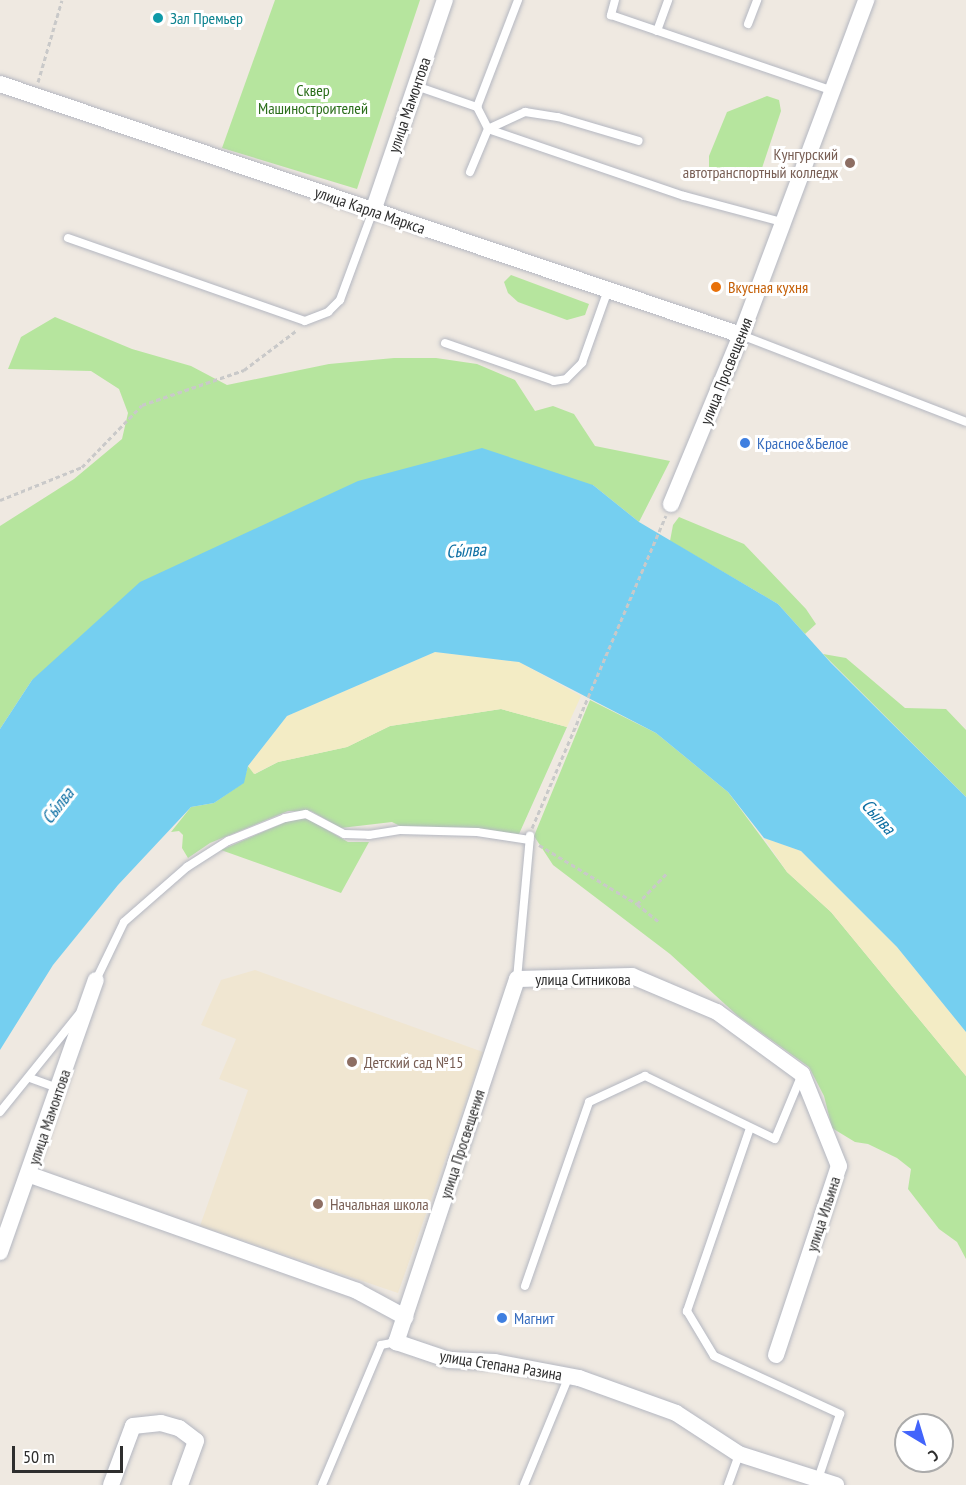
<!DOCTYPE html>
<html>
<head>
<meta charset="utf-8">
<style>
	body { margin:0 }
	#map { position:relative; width:966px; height:1485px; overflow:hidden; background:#efe9e1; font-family:"PT Sans Narrow",sans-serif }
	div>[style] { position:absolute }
	.education>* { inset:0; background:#f0e6d1 }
	.green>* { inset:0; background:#b6e59e }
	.sand>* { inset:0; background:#f3ecc5 }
	.water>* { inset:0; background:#75cff0 }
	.path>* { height:3px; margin-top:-1.5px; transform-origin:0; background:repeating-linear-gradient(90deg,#c9c9c9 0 4.5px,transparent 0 7.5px) }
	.roads { filter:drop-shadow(0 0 2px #b4b7c1) drop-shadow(0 0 2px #b4b7c1) }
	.lane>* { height:8px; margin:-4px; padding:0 4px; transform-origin:4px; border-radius:4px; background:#fff }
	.street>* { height:16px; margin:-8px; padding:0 8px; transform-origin:8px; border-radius:8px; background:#fff }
	.dots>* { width:16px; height:16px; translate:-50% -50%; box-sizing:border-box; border:3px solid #fff; border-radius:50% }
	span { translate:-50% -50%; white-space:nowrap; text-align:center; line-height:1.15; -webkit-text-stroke:6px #fff; paint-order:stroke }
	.culture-label { font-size:16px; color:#0d838f }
	.left { translate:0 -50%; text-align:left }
	.park-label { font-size:16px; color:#2c6e1b }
	.street-label { font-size:16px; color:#2e2e2e }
	.education-label { font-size:16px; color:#785e54 }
	.right { translate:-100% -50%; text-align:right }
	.food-label { font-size:16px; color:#c56008 }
	.shop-label { font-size:16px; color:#366cbe }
	.water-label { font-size:18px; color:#0d6fa3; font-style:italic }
	.north { position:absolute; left:894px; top:1413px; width:60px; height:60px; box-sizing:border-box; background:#fff; border:2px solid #ababab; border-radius:50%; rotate:142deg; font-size:16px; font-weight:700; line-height:24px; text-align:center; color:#2e2e2e }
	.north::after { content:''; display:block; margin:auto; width:21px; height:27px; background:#4264fb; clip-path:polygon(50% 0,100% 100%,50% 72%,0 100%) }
	.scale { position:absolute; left:12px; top:1446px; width:111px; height:27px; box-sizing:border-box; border:3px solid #2e2e2e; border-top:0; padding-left:8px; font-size:18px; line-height:21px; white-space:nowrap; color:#2e2e2e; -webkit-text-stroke:4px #fff; paint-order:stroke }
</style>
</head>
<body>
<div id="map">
	<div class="education">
		<i style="clip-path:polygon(255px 970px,483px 1052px,398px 1293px,200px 1226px,248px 1090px,219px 1079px,236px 1039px,201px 1025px,221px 980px)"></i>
	</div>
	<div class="green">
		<i style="clip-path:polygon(275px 0,420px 0,357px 189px,222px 148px)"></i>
		<i style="clip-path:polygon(767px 96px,779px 100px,781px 111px,758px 180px,709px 181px,709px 156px,727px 112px)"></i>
		<i style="clip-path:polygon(511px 275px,589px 304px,585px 315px,567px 320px,518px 302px,508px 293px,504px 282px)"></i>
		<i style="clip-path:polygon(55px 317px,132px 349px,191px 366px,227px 385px,329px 364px,394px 358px,436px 358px,477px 364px,515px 380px,535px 411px,553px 406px,574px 414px,595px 446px,670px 461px,639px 522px,593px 485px,32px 680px,0 729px,0 526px,74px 479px,122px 439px,128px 413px,119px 389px,91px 371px,8px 369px,21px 337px)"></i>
		<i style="clip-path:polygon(679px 517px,744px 544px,806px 609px,816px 624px,805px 634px,778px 604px,670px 541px,673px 525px)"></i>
		<i style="clip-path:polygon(823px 654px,846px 658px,905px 708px,946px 709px,966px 730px,966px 797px)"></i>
		<i style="clip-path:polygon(590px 700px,656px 733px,728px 792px,787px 872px,831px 912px,966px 1076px,966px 1259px,957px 1242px,939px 1229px,908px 1189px,911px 1169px,897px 1158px,868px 1144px,855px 1142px,832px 1128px,824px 1096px,809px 1067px,738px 1016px,670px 954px,553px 865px,534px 836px)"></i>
		<i style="clip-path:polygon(501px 709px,567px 727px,519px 834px,400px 826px,392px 822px,341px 828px,311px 811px,288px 811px,210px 843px,188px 858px,182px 848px,183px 835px,179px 831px,171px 832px,191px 807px,214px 803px,243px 783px,248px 766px,255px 774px,278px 762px,347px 747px,390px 726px)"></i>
		<i style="clip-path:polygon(293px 819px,308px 819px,348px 842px,369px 842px,341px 893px,221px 850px)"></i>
	</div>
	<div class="sand">
		<i style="clip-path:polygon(435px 652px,519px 662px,581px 696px,567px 727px,501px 709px,390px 726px,347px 747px,278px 762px,254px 774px,248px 766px,287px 716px)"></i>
		<i style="clip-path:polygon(764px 838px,801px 851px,897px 947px,966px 1032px,966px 1076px,831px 912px,787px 872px)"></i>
	</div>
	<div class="water">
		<i style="clip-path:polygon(482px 448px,593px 485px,639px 522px,778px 604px,831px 663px,966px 797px,966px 1032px,897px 947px,801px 851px,764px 838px,728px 792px,656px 733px,519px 662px,435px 652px,287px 716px,248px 766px,244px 783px,214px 803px,191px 807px,118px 885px,53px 965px,0 1050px,0 729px,32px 680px,140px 582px,358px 481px)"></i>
	</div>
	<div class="path">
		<i style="left:38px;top:82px;width:85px;rotate:-73.7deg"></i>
		<i style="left:0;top:500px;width:88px;rotate:-21.9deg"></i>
		<i style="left:82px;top:467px;width:86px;rotate:-45.9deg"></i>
		<i style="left:142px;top:405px;width:108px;rotate:-18.9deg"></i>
		<i style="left:244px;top:370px;width:66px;rotate:-37deg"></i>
		<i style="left:532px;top:828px;width:340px;rotate:-66.8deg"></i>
		<i style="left:539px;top:845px;width:114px;rotate:31deg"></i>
		<i style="left:637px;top:904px;width:28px;rotate:39deg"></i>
		<i style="left:637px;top:904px;width:43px;rotate:-45.9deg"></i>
	</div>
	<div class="roads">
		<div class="lane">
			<i style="left:615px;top:0;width:16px;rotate:105deg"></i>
			<i style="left:611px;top:15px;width:231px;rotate:18.9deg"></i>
			<i style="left:748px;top:24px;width:26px;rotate:-69deg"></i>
			<i style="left:657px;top:31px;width:33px;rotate:-70deg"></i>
			<i style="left:416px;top:86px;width:65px;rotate:19deg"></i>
			<i style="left:477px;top:107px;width:25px;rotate:63deg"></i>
			<i style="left:488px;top:129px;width:207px;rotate:18.9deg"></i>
			<i style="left:684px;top:196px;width:101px;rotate:14.9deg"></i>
			<i style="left:477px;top:107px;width:115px;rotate:-69deg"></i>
			<i style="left:470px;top:172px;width:47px;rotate:-67.3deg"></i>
			<i style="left:488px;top:129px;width:41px;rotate:-24.7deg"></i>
			<i style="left:525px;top:112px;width:33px;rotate:9deg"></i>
			<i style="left:558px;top:117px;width:84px;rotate:16.5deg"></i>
			<i style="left:68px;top:238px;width:251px;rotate:19.3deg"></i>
			<i style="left:305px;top:321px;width:25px;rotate:-21deg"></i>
			<i style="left:328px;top:312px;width:17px;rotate:-45deg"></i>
			<i style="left:340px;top:300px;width:95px;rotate:-69.7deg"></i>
			<i style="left:741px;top:335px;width:241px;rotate:21.1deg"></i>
			<i style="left:445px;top:343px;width:115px;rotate:19.2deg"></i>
			<i style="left:554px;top:381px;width:12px;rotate:-9deg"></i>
			<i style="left:566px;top:379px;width:23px;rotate:-45deg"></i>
			<i style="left:582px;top:363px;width:77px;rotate:-70.4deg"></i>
			<i style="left:517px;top:979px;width:144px;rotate:-84.8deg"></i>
			<i style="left:96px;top:980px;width:64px;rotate:-64.2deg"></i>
			<i style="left:124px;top:922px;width:84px;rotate:-41.1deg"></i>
			<i style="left:187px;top:867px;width:49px;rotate:-32.4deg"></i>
			<i style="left:228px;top:841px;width:61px;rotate:-22deg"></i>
			<i style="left:285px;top:818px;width:21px;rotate:-11deg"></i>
			<i style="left:306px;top:814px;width:43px;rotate:27.8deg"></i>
			<i style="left:344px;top:834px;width:25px;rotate:2deg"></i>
			<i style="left:369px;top:835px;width:31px;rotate:-9deg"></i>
			<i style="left:400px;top:830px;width:77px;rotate:1.5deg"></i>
			<i style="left:477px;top:832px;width:53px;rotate:8.7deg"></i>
			<i style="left:30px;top:1078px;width:30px;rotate:20deg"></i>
			<i style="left:0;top:1112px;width:126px;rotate:-51.1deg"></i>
			<i style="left:750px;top:1128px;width:194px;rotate:109deg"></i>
			<i style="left:687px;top:1311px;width:52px;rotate:59deg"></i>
			<i style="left:714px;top:1356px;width:139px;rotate:24.7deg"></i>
			<i style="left:840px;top:1414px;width:69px;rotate:108.7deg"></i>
			<i style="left:525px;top:1286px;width:195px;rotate:-70.8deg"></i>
			<i style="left:589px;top:1102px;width:62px;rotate:-24.9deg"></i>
			<i style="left:645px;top:1076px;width:144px;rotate:25.9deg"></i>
			<i style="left:775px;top:1139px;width:70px;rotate:-67.4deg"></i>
			<i style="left:322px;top:1485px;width:152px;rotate:-67.1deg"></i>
			<i style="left:381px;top:1345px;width:15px;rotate:-11deg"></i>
			<i style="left:524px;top:1485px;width:118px;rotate:-67.6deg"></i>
			<i style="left:728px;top:1485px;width:33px;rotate:-70deg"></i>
		</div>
		<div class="street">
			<i style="left:0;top:84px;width:782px;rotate:18.71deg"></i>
			<i style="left:373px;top:211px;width:223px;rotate:-71.2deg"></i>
			<i style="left:671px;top:504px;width:183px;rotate:-67.5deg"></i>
			<i style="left:741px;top:335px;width:358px;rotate:-69.5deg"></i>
			<i style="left:30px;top:1175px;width:347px;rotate:19.5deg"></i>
			<i style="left:357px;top:1291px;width:55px;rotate:28.4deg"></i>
			<i style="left:0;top:1252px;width:288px;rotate:-70.6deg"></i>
			<i style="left:776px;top:1355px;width:199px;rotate:-71.6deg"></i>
			<i style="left:839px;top:1166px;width:99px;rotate:-111.9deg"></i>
			<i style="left:802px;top:1074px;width:105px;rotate:-143.9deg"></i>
			<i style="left:717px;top:1012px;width:92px;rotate:-157deg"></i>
			<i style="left:632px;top:976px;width:115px;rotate:178.5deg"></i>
			<i style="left:517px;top:979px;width:383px;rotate:108.4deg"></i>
			<i style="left:396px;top:1342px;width:56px;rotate:18.8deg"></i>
			<i style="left:449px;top:1360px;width:46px;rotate:2.5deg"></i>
			<i style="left:495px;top:1362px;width:86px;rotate:10.8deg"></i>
			<i style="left:579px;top:1378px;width:103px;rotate:19.8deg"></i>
			<i style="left:676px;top:1413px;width:75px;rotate:33.1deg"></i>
			<i style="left:739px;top:1454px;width:102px;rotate:17.7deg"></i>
			<i style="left:111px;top:1485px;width:63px;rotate:-69.6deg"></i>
			<i style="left:133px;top:1426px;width:28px;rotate:-6deg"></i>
			<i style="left:161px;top:1423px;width:19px;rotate:16deg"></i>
			<i style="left:179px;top:1428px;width:21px;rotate:37deg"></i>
			<i style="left:196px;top:1441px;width:47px;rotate:110deg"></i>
		</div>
	</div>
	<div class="dots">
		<i style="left:158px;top:18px;background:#0f9aa8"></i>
		<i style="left:850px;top:163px;background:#8d6e63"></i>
		<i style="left:716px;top:287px;background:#e8710a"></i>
		<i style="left:745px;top:443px;background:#3f7fe0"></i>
		<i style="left:352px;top:1062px;background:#8d6e63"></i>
		<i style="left:318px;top:1204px;background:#8d6e63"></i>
		<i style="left:502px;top:1318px;background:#3f7fe0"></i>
	</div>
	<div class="culture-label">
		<span class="left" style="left:170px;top:18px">Зал Премьер</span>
	</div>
	<div class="park-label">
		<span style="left:313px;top:99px">Сквер<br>Машиностроителей</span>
	</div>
	<div class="street-label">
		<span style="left:409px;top:105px;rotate:-71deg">улица Мамонтова</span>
		<span style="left:370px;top:210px;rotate:19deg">улица Карла Маркса</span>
		<span style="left:726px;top:371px;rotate:-68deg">улица Просвещения</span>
		<span style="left:583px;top:979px">улица Ситникова</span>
		<span style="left:49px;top:1117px;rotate:-71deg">улица Мамонтова</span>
		<span style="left:462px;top:1144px;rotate:-72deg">улица Просвещения</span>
		<span style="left:823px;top:1214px;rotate:-72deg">улица Ильина</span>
		<span style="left:501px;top:1365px;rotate:9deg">улица Степана Разина</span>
	</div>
	<div class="education-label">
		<span class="right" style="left:838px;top:163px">Кунгурский<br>автотранспортный колледж</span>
		<span class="left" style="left:364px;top:1062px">Детский сад №15</span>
		<span class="left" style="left:330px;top:1204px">Начальная школа</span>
	</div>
	<div class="food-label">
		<span class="left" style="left:728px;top:287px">Вкусная кухня</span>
	</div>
	<div class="shop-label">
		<span class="left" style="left:757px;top:443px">Красное&amp;Белое</span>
		<span class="left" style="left:514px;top:1318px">Магнит</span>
	</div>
	<div class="water-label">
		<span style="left:466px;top:551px;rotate:-3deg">Сы́лва</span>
		<span style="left:58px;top:806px;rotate:-52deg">Сы́лва</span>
		<span style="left:878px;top:817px;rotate:48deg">Сы́лва</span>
	</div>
	<div class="north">С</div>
	<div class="scale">50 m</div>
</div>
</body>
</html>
